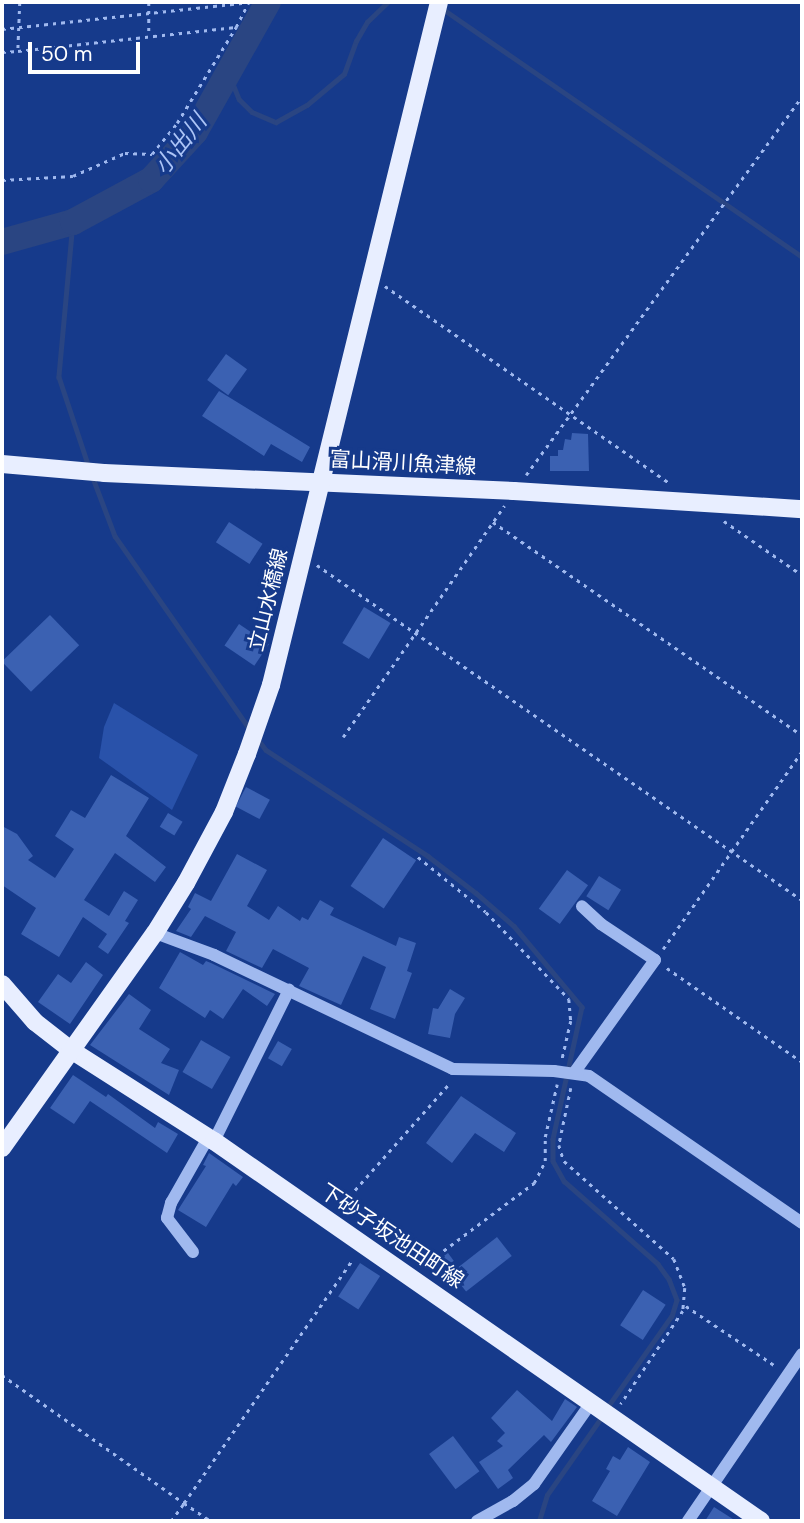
<!DOCTYPE html>
<html>
<head>
<meta charset="utf-8">
<style>
	body { margin:0 }
	#map { position:relative; width:804px; height:1523px; overflow:hidden; background:#163a8b; font-family:"DM Sans","Noto Sans JP",sans-serif }
	div>[style] { position:absolute }
	.green>* { inset:0; background:#2952aa }
	.stream>* { height:4.5px; margin:-2.25px; padding:0 2.25px; transform-origin:2.25px; border-radius:2.25px; background:#2a4582 }
	.river>* { height:26px; margin:-13px; padding:0 13px; transform-origin:13px; border-radius:13px; background:#2a4582 }
	.building>* { inset:0; background:#3b61b2; transform-origin:0 0 }
	.path>* { height:2.5px; margin-top:-1.25px; transform-origin:0; background:repeating-linear-gradient(90deg,#a0b9ef 0 3.5px,transparent 0 8.5px) }
	.minor>* { height:12px; margin:-6px; padding:0 6px; transform-origin:6px; border-radius:6px; background:#a0b9ef }
	.major>* { height:18px; margin:-9px; padding:0 9px; transform-origin:9px; border-radius:9px; background:#e8eeff }
	span { translate:-50% -50%; white-space:nowrap; text-align:center; line-height:1.15; -webkit-text-stroke:6px #163a8b; paint-order:stroke }
	.street-label { font-size:21px; color:#fff }
	.water-label { font-size:23px; color:#acc4f6; font-style:italic }
	.frame { position:absolute; inset:0; border:4px solid #fff; pointer-events:none }
	.scale { position:absolute; left:28px; top:42px; width:112px; height:32px; box-sizing:border-box; border:4px solid #fff; border-top:0; padding-left:9px; font-size:21px; line-height:24px; white-space:nowrap; color:#fff; -webkit-text-stroke:5px #163a8b; paint-order:stroke }
</style>
</head>
<body>
<div id="map">
	<div class="green">
		<i style="clip-path:polygon(114px 703px,198px 755px,172px 810px,99px 758px,104px 727px)"></i>
	</div>
	<div class="stream">
		<i style="left:443px;top:9px;width:436px;rotate:34.6deg"></i>
		<i style="left:229px;top:74px;width:27px;rotate:68deg"></i>
		<i style="left:239px;top:99px;width:18px;rotate:45deg"></i>
		<i style="left:252px;top:112px;width:26px;rotate:23deg"></i>
		<i style="left:276px;top:122px;width:35px;rotate:-29deg"></i>
		<i style="left:307px;top:105px;width:48px;rotate:-40deg"></i>
		<i style="left:344px;top:74px;width:35px;rotate:-70deg"></i>
		<i style="left:356px;top:41px;width:22px;rotate:-60deg"></i>
		<i style="left:367px;top:22px;width:29px;rotate:-44deg"></i>
		<i style="left:73px;top:222px;width:156px;rotate:95.2deg"></i>
		<i style="left:59px;top:377px;width:95px;rotate:71.6deg"></i>
		<i style="left:93px;top:478px;width:62px;rotate:69.2deg"></i>
		<i style="left:115px;top:536px;width:238px;rotate:55.1deg"></i>
		<i style="left:257px;top:738px;width:15px;rotate:53deg"></i>
		<i style="left:266px;top:750px;width:194px;rotate:33.2deg"></i>
		<i style="left:428px;top:856px;width:61px;rotate:37.6deg"></i>
		<i style="left:476px;top:893px;width:50px;rotate:41deg"></i>
		<i style="left:514px;top:926px;width:106px;rotate:50deg"></i>
		<i style="left:582px;top:1007px;width:135px;rotate:102.4deg"></i>
		<i style="left:553px;top:1139px;width:22px;rotate:90deg"></i>
		<i style="left:553px;top:1161px;width:23px;rotate:61deg"></i>
		<i style="left:564px;top:1181px;width:125px;rotate:41.4deg"></i>
		<i style="left:658px;top:1264px;width:19px;rotate:54deg"></i>
		<i style="left:669px;top:1279px;width:22px;rotate:69deg"></i>
		<i style="left:677px;top:1300px;width:17px;rotate:107deg"></i>
		<i style="left:672px;top:1316px;width:111px;rotate:125.1deg"></i>
		<i style="left:539px;top:1521px;width:27px;rotate:-73deg"></i>
		<i style="left:547px;top:1495px;width:98px;rotate:-55deg"></i>
	</div>
	<div class="river">
		<i style="left:2px;top:242px;width:74px;rotate:-15.7deg"></i>
		<i style="left:73px;top:222px;width:89px;rotate:-28.3deg"></i>
		<i style="left:151px;top:180px;width:65px;rotate:-47.5deg"></i>
		<i style="left:195px;top:132px;width:149px;rotate:-60.7deg"></i>
	</div>
	<div class="building">
		<i style="left:226px;top:354px;width:26px;height:32px;rotate:36deg"></i>
		<i style="clip-path:polygon(219px 391px,310px 447px,302px 462px,271px 444px,264px 456px,202px 416px)"></i>
		<i style="clip-path:polygon(572px 433px,588px 434px,589px 471px,550px 471px,550px 456px,558px 456px,558px 450px,563px 450px,565px 439px,571px 440px)"></i>
		<i style="left:229px;top:522px;width:40px;height:24px;rotate:33deg"></i>
		<i style="left:364px;top:607px;width:31px;height:42px;rotate:31deg"></i>
		<i style="left:50px;top:615px;width:42px;height:67px;rotate:46deg"></i>
		<i style="left:239px;top:624px;width:36px;height:26px;rotate:34deg"></i>
		<i style="clip-path:polygon(111px 775px,149px 798px,126px 836px,166px 867px,155px 882px,115px 853px,84px 900px,109px 916px,124px 891px,138px 900px,125px 921px,129px 923px,108px 954px,98px 947px,107px 934px,83px 917px,59px 957px,21px 934px,36px 908px,2px 885px,2px 826px,17px 834px,33px 856px,28px 860px,55px 878px,74px 849px,55px 836px,71px 810px,85px 818px)"></i>
		<i style="left:246px;top:787px;width:27px;height:22px;rotate:28deg"></i>
		<i style="left:168px;top:813px;width:17px;height:16px;rotate:31deg"></i>
		<i style="left:383px;top:838px;width:40px;height:58px;rotate:34deg"></i>
		<i style="clip-path:polygon(237px 854px,267px 870px,247px 906px,269px 920px,278px 906px,300px 921px,302px 917px,308px 920px,320px 900px,334px 908px,330px 915px,396px 946px,399px 937px,416px 943px,407px 971px,412px 973px,395px 1019px,370px 1009px,386px 967px,363px 956px,341px 1005px,299px 986px,309px 968px,273px 949px,262px 968px,226px 951px,236px 932px,205px 916px,191px 937px,176px 931px,191px 909px,188px 907px,195px 893px,211px 901px)"></i>
		<i style="left:567px;top:870px;width:26px;height:48px;rotate:36deg"></i>
		<i style="left:599px;top:876px;width:26px;height:24px;rotate:32deg"></i>
		<i style="clip-path:polygon(180px 952px,203px 965px,206px 961px,211px 963px,275px 994px,267px 1006px,243px 989px,223px 1019px,210px 1010px,205px 1018px,159px 988px)"></i>
		<i style="clip-path:polygon(86px 962px,103px 975px,70px 1024px,38px 1002px,58px 974px,71px 983px)"></i>
		<i style="clip-path:polygon(450px 989px,465px 998px,455px 1014px,450px 1038px,428px 1034px,433px 1008px,438px 1009px)"></i>
		<i style="clip-path:polygon(129px 994px,151px 1010px,139px 1029px,170px 1049px,161px 1063px,179px 1070px,169px 1095px,90px 1045px)"></i>
		<i style="left:201px;top:1040px;width:34px;height:37px;rotate:30deg"></i>
		<i style="left:278px;top:1041px;width:16px;height:20px;rotate:30deg"></i>
		<i style="clip-path:polygon(73px 1075px,106px 1097px,108px 1094px,155px 1128px,158px 1122px,178px 1134px,167px 1153px,90px 1101px,74px 1124px,50px 1108px)"></i>
		<i style="clip-path:polygon(461px 1096px,516px 1133px,504px 1152px,475px 1133px,452px 1163px,426px 1143px)"></i>
		<i style="clip-path:polygon(209px 1153px,243px 1177px,236px 1186px,233px 1183px,206px 1227px,178px 1210px,206px 1166px,203px 1165px)"></i>
		<i style="left:497px;top:1237px;width:24px;height:58px;rotate:52deg"></i>
		<i style="left:448px;top:1253px;width:19px;height:21px;rotate:54deg"></i>
		<i style="left:360px;top:1263px;width:24px;height:40px;rotate:33deg"></i>
		<i style="left:643px;top:1290px;width:27px;height:42px;rotate:33deg"></i>
		<i style="clip-path:polygon(517px 1390px,552px 1421px,565px 1399px,577px 1407px,551px 1442px,544px 1435px,508px 1470px,513px 1478px,498px 1489px,479px 1462px,503px 1446px,497px 1441px,505px 1433px,491px 1418px)"></i>
		<i style="left:453px;top:1436px;width:44px;height:30px;rotate:53deg"></i>
		<i style="clip-path:polygon(628px 1447px,650px 1462px,617px 1516px,592px 1501px,610px 1471px,606px 1469px,613px 1456px,620px 1460px)"></i>
		<i style="clip-path:polygon(714px 1507px,736px 1521px,705px 1521px)"></i>
	</div>
	<div class="path">
		<i style="left:20px;top:2px;width:49px;rotate:92.3deg"></i>
		<i style="left:18px;top:51px;width:219px;rotate:-6.3deg"></i>
		<i style="left:236px;top:27px;width:28px;rotate:-63deg"></i>
		<i style="left:149px;top:2px;width:33px;rotate:90deg"></i>
		<i style="left:2px;top:29px;width:248px;rotate:-6.2deg"></i>
		<i style="left:2px;top:52px;width:16px;rotate:-4deg"></i>
		<i style="left:2px;top:180px;width:71px;rotate:-3.2deg"></i>
		<i style="left:73px;top:176px;width:57px;rotate:-23.9deg"></i>
		<i style="left:125px;top:153px;width:27px;rotate:2deg"></i>
		<i style="left:152px;top:154px;width:40px;rotate:-51deg"></i>
		<i style="left:177px;top:123px;width:113px;rotate:-58.4deg"></i>
		<i style="left:385px;top:286px;width:346px;rotate:34.7deg"></i>
		<i style="left:526px;top:475px;width:469px;rotate:-53.9deg"></i>
		<i style="left:724px;top:521px;width:95px;rotate:34.7deg"></i>
		<i style="left:493px;top:522px;width:375px;rotate:34.6deg"></i>
		<i style="left:317px;top:565px;width:589px;rotate:34.63deg"></i>
		<i style="left:343px;top:737px;width:282px;rotate:-55.1deg"></i>
		<i style="left:418px;top:857px;width:87px;rotate:39deg"></i>
		<i style="left:486px;top:912px;width:120px;rotate:46.3deg"></i>
		<i style="left:569px;top:999px;width:22px;rotate:85deg"></i>
		<i style="left:571px;top:1021px;width:40px;rotate:103deg"></i>
		<i style="left:663px;top:949px;width:242px;rotate:-54.9deg"></i>
		<i style="left:667px;top:968px;width:165px;rotate:34.8deg"></i>
		<i style="left:571px;top:1088px;width:58px;rotate:101.9deg"></i>
		<i style="left:559px;top:1145px;width:17px;rotate:73deg"></i>
		<i style="left:564px;top:1161px;width:147px;rotate:41.7deg"></i>
		<i style="left:674px;top:1259px;width:31px;rotate:69deg"></i>
		<i style="left:685px;top:1288px;width:23px;rotate:95deg"></i>
		<i style="left:683px;top:1311px;width:112px;rotate:123.7deg"></i>
		<i style="left:338px;top:1209px;width:169px;rotate:-48.4deg"></i>
		<i style="left:423px;top:1266px;width:139px;rotate:-36.8deg"></i>
		<i style="left:534px;top:1183px;width:25px;rotate:-63deg"></i>
		<i style="left:545px;top:1161px;width:24px;rotate:-90deg"></i>
		<i style="left:545px;top:1137px;width:54px;rotate:-77.2deg"></i>
		<i style="left:686px;top:1306px;width:110px;rotate:33.8deg"></i>
		<i style="left:2px;top:1375px;width:223px;rotate:35.1deg"></i>
		<i style="left:184px;top:1503px;width:297px;rotate:-55.3deg"></i>
		<i style="left:171px;top:1521px;width:22px;rotate:-54deg"></i>
		<i style="left:184px;top:1503px;width:32px;rotate:34deg"></i>
	</div>
	<div class="minor">
		<i style="left:155px;top:933px;width:63px;rotate:20.4deg"></i>
		<i style="left:214px;top:955px;width:265px;rotate:25.5deg"></i>
		<i style="left:453px;top:1069px;width:101px;rotate:1.1deg"></i>
		<i style="left:554px;top:1071px;width:35px;rotate:8deg"></i>
		<i style="left:589px;top:1076px;width:259px;rotate:34.6deg"></i>
		<i style="left:574px;top:1073px;width:139px;rotate:-54.4deg"></i>
		<i style="left:655px;top:960px;width:65px;rotate:-146.3deg"></i>
		<i style="left:601px;top:924px;width:26px;rotate:-137deg"></i>
		<i style="left:214px;top:1141px;width:169px;rotate:-63.6deg"></i>
		<i style="left:193px;top:1252px;width:43px;rotate:-127.4deg"></i>
		<i style="left:167px;top:1218px;width:16px;rotate:-75deg"></i>
		<i style="left:171px;top:1203px;width:75px;rotate:-60.4deg"></i>
		<i style="left:477px;top:1521px;width:41px;rotate:-29.1deg"></i>
		<i style="left:513px;top:1501px;width:27px;rotate:-39deg"></i>
		<i style="left:534px;top:1484px;width:99px;rotate:-54.9deg"></i>
		<i style="left:688px;top:1521px;width:202px;rotate:-55.7deg"></i>
	</div>
	<div class="major">
		<i style="left:2px;top:464px;width:102px;rotate:5deg"></i>
		<i style="left:104px;top:473px;width:410px;rotate:2.5deg"></i>
		<i style="left:514px;top:491px;width:289px;rotate:3.6deg"></i>
		<i style="left:2px;top:984px;width:50px;rotate:49deg"></i>
		<i style="left:35px;top:1022px;width:46px;rotate:37.9deg"></i>
		<i style="left:71px;top:1050px;width:169px;rotate:32.5deg"></i>
		<i style="left:214px;top:1141px;width:666px;rotate:34.79deg"></i>
		<i style="left:2px;top:1148px;width:264px;rotate:-54.6deg"></i>
		<i style="left:155px;top:933px;width:59px;rotate:-58.2deg"></i>
		<i style="left:186px;top:883px;width:81px;rotate:-61.8deg"></i>
		<i style="left:224px;top:812px;width:62px;rotate:-68.4deg"></i>
		<i style="left:247px;top:754px;width:73px;rotate:-70.8deg"></i>
		<i style="left:271px;top:685px;width:703px;rotate:-76.18deg"></i>
	</div>
	<div class="street-label">
		<span style="left:403px;top:463px;rotate:3deg">富山滑川魚津線</span>
		<span style="left:268px;top:600px;rotate:-76deg">立山水橋線</span>
		<span style="left:392px;top:1236px;rotate:34deg">下砂子坂池田町線</span>
	</div>
	<div class="water-label">
		<span style="left:180px;top:144px;rotate:-52deg">小出川</span>
	</div>
	<div class="frame"></div>
	<div class="scale">50 m</div>
</div>
</body>
</html>
